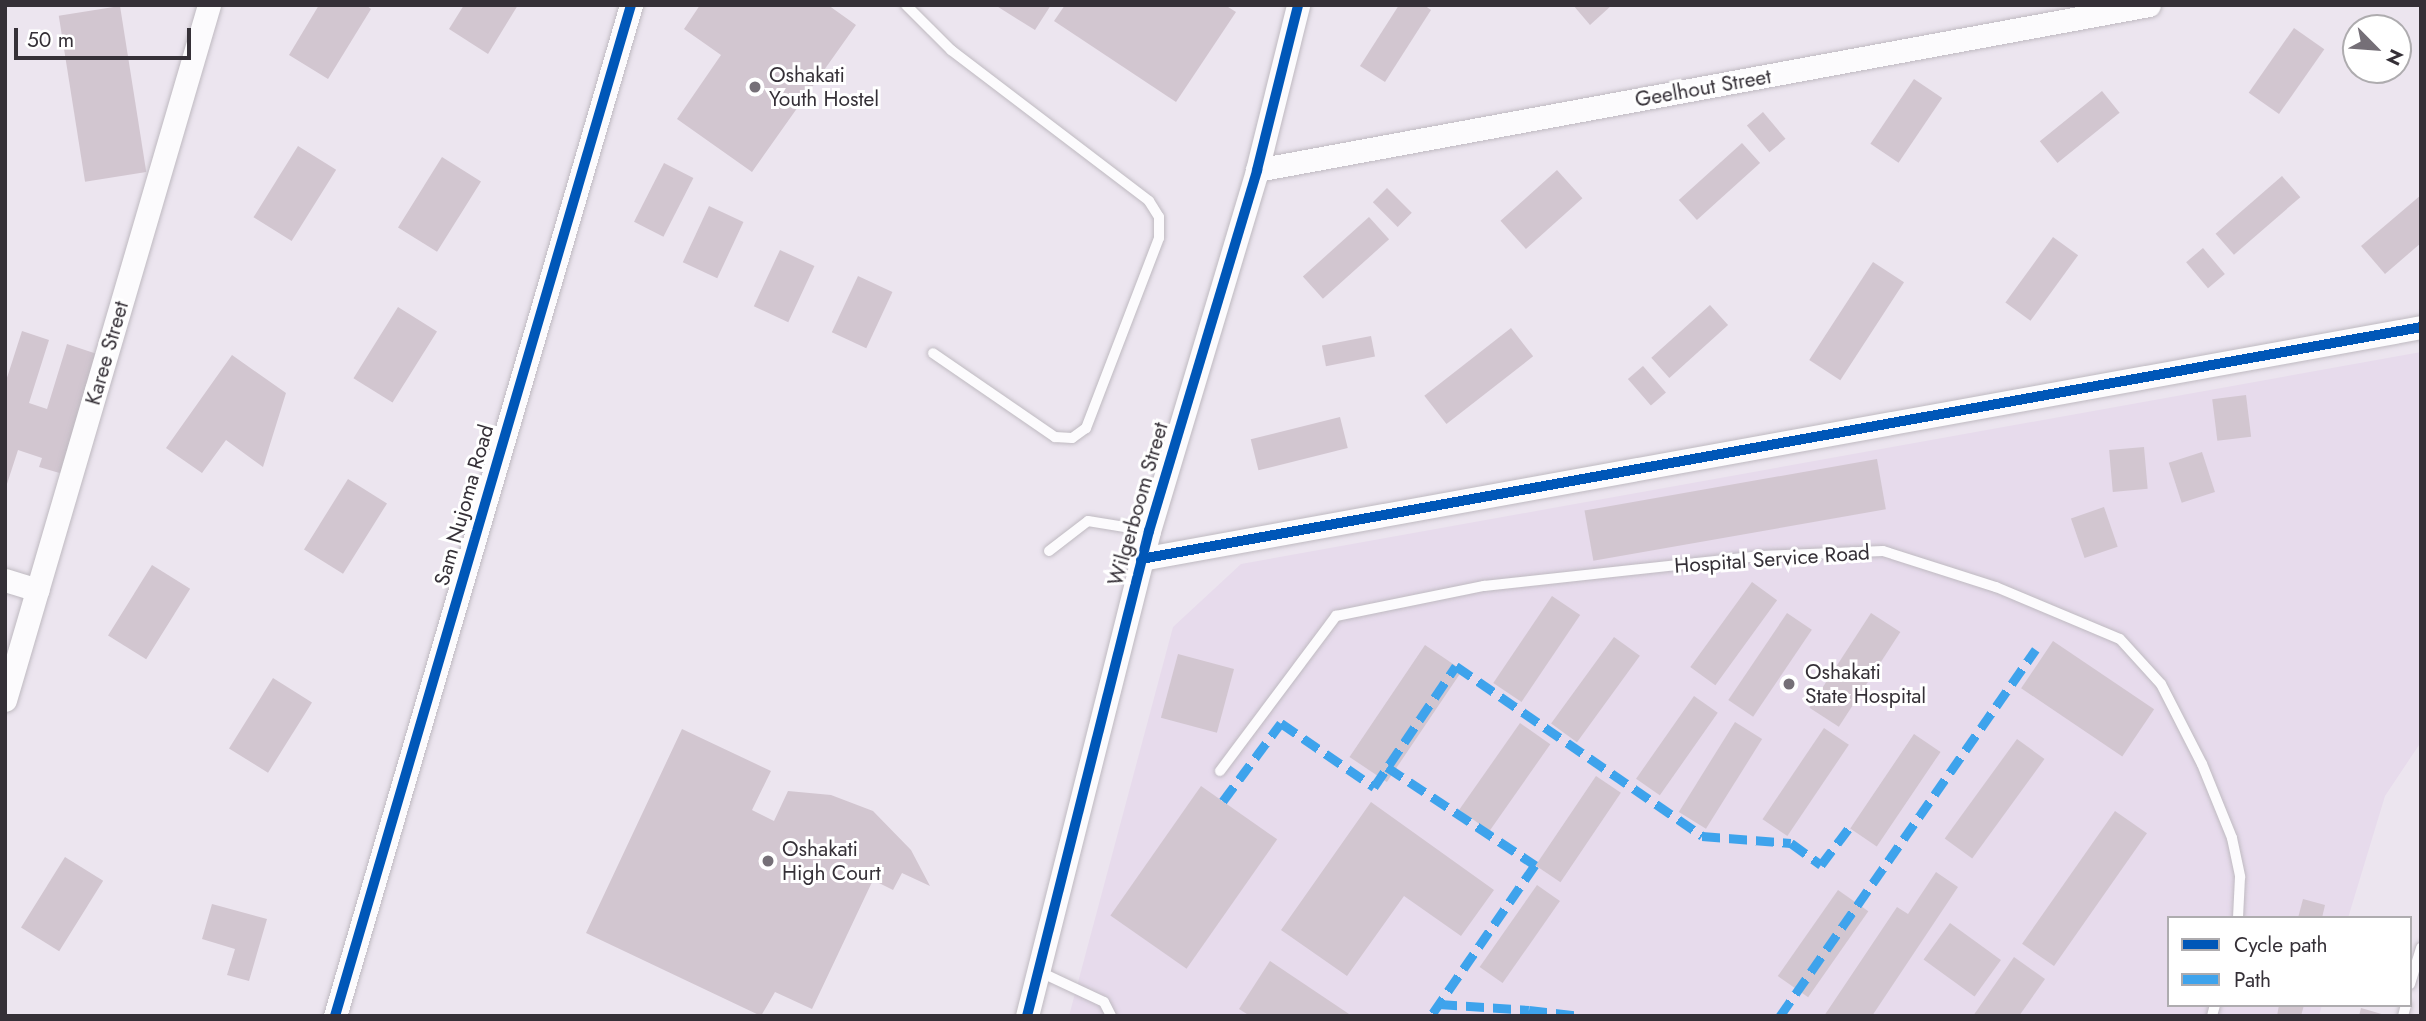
<!DOCTYPE html>
<html>
<head>
<meta charset="utf-8">
<style>
	body { margin:0 }
	#map { position:relative; width:2426px; height:1021px; overflow:hidden; background:#ece5ef; font-family:Jost,sans-serif }
	div>[style] { position:absolute }
	.built>* { inset:0; background:#e7dbec }
	.building>* { inset:0; background:#d2c6d0; transform-origin:0 0 }
	.roads { filter:drop-shadow(0 0 2px #bfbac1) drop-shadow(0 0 2px #bfbac1) }
	.lane>* { height:10px; margin:-5px; padding:0 5px; transform-origin:5px; border-radius:5px; background:#fcfbfd }
	.street>* { height:23px; margin:-11.5px; padding:0 11.5px; transform-origin:11.5px; border-radius:11.5px; background:#fcfbfd }
	.quiet>* { height:9px; margin-top:-4.5px; transform-origin:0; background:repeating-linear-gradient(90deg,#3ea3ec 0 18px,transparent 0 27px) }
	.cycleway>* { height:10px; margin:-5px; padding:0 5px; transform-origin:5px; border-radius:5px; background:#0057b8 }
	.dots>* { width:19px; height:19px; translate:-50% -50%; box-sizing:border-box; border:4px solid #fff; border-radius:50% }
	span { translate:-50% -50%; white-space:nowrap; text-align:center; line-height:1.15; -webkit-text-stroke:6px #fff; paint-order:stroke }
	.poi-label { font-size:21px; color:#353037 }
	.left { translate:0 -50%; text-align:left }
	.street-label { font-size:21px; color:#353037 }
	.frame { position:absolute; inset:0; border:7px solid #353037; pointer-events:none }
	.legend { position:absolute; left:2167px; top:916px; width:245px; height:91px; box-sizing:border-box; background:#fff; border:2px solid #aeacaf; margin:0; padding:9px 12px; list-style:none; font-size:21px; color:#353037 }
	.legend li { display:flex; align-items:center; gap:14px; height:35px }
	.legend b { width:35px; border:2px solid #aeacaf }
	.north { position:absolute; left:2342px; top:14px; width:70px; height:70px; box-sizing:border-box; background:#fff; border:2px solid #aeacaf; border-radius:50%; rotate:115deg; font-size:19px; font-weight:700; line-height:28px; text-align:center; color:#353037 }
	.north::after { content:''; display:block; margin:auto; width:24px; height:32px; background:#756f77; clip-path:polygon(50% 0,100% 100%,50% 72%,0 100%) }
	.scale { position:absolute; left:14px; top:28px; width:177px; height:32px; box-sizing:border-box; border:4px solid #353037; border-top:0; padding-left:9px; font-size:21px; line-height:24px; white-space:nowrap; color:#353037; -webkit-text-stroke:5px #fff; paint-order:stroke }
</style>
</head>
<body>
<div id="map">
	<div class="built">
		<i style="clip-path:polygon(2421px 352px,2421px 742px,2385px 796px,2348px 918px,2169px 918px,2169px 1005px,2322px 1005px,2319px 1016px,1069px 1016px,1173px 627px,1241px 564px)"></i>
	</div>
	<div class="building">
		<i style="clip-path:polygon(319px 5px,366px 5px,371px 9px,328px 79px,289px 55px)"></i>
		<i style="clip-path:polygon(464px 5px,518px 5px,488px 54px,449px 29px)"></i>
		<i style="clip-path:polygon(700px 5px,828px 5px,856px 25px,752px 172px,677px 119px,721px 55px,684px 29px)"></i>
		<i style="clip-path:polygon(995px 5px,1051px 5px,1035px 30px)"></i>
		<i style="clip-path:polygon(1065px 5px,1225px 5px,1236px 12px,1176px 102px,1054px 21px)"></i>
		<i style="clip-path:polygon(1399px 5px,1424px 5px,1431px 10px,1385px 82px,1360px 66px)"></i>
		<i style="clip-path:polygon(1573px 5px,1612px 5px,1590px 25px)"></i>
		<i style="left:120px;top:6px;width:168px;height:62px;rotate:81deg"></i>
		<i style="left:2294px;top:28px;width:37px;height:79px;rotate:35deg"></i>
		<i style="left:1914px;top:79px;width:34px;height:78px;rotate:34deg"></i>
		<i style="left:2102px;top:91px;width:28px;height:80px;rotate:51deg"></i>
		<i style="left:1763px;top:112px;width:35px;height:21px;rotate:50deg"></i>
		<i style="left:1742px;top:143px;width:27px;height:85px;rotate:48deg"></i>
		<i style="left:298px;top:146px;width:45px;height:84px;rotate:32deg"></i>
		<i style="left:442px;top:157px;width:46px;height:83px;rotate:32deg"></i>
		<i style="left:664px;top:163px;width:33px;height:66px;rotate:27deg"></i>
		<i style="left:1557px;top:170px;width:38px;height:76px;rotate:48deg"></i>
		<i style="left:2282px;top:176px;width:28px;height:88px;rotate:49deg"></i>
		<i style="left:1387px;top:188px;width:35px;height:20px;rotate:45deg"></i>
		<i style="clip-path:polygon(2421px 195px,2421px 243px,2385px 274px,2361px 246px)"></i>
		<i style="left:709px;top:206px;width:38px;height:62px;rotate:25deg"></i>
		<i style="left:1369px;top:217px;width:30px;height:89px;rotate:48deg"></i>
		<i style="left:2053px;top:237px;width:31px;height:81px;rotate:36deg"></i>
		<i style="left:2203px;top:248px;width:34px;height:22px;rotate:50deg"></i>
		<i style="left:780px;top:250px;width:38px;height:62px;rotate:25deg"></i>
		<i style="left:1873px;top:262px;width:37px;height:117px;rotate:33deg"></i>
		<i style="left:858px;top:276px;width:38px;height:62px;rotate:25deg"></i>
		<i style="left:1710px;top:305px;width:27px;height:79px;rotate:48deg"></i>
		<i style="left:398px;top:307px;width:46px;height:84px;rotate:32deg"></i>
		<i style="left:1511px;top:328px;width:36px;height:110px;rotate:52deg"></i>
		<i style="clip-path:polygon(22px 331px,49px 340px,29px 403px,47px 409px,67px 344px,100px 355px,63px 474px,39px 467px,42px 458px,18px 450px,6px 487px,5px 384px)"></i>
		<i style="left:1371px;top:336px;width:21px;height:50px;rotate:79deg"></i>
		<i style="clip-path:polygon(232px 355px,286px 393px,263px 467px,226px 440px,202px 473px,166px 448px)"></i>
		<i style="left:1643px;top:366px;width:35px;height:20px;rotate:49deg"></i>
		<i style="left:2246px;top:395px;width:42px;height:34px;rotate:83deg"></i>
		<i style="left:1340px;top:417px;width:32px;height:92px;rotate:76deg"></i>
		<i style="left:2144px;top:447px;width:42px;height:35px;rotate:85deg"></i>
		<i style="left:2202px;top:452px;width:42px;height:35px;rotate:72deg"></i>
		<i style="left:1877px;top:459px;width:51px;height:297px;rotate:80deg"></i>
		<i style="left:348px;top:479px;width:46px;height:83px;rotate:32deg"></i>
		<i style="left:2104px;top:507px;width:42px;height:35px;rotate:71deg"></i>
		<i style="left:152px;top:565px;width:45px;height:83px;rotate:32deg"></i>
		<i style="left:1752px;top:582px;width:31px;height:105px;rotate:36deg"></i>
		<i style="left:1552px;top:596px;width:34px;height:105px;rotate:34deg"></i>
		<i style="left:1787px;top:613px;width:30px;height:105px;rotate:34deg"></i>
		<i style="left:1871px;top:613px;width:35px;height:113px;rotate:33deg"></i>
		<i style="left:1614px;top:637px;width:32px;height:107px;rotate:36deg"></i>
		<i style="left:2053px;top:641px;width:122px;height:57px;rotate:34deg"></i>
		<i style="left:1425px;top:645px;width:45px;height:135px;rotate:34deg"></i>
		<i style="left:1178px;top:654px;width:58px;height:66px;rotate:15deg"></i>
		<i style="left:273px;top:678px;width:46px;height:83px;rotate:32deg"></i>
		<i style="left:1694px;top:696px;width:29px;height:101px;rotate:35deg"></i>
		<i style="left:1735px;top:722px;width:32px;height:106px;rotate:32deg"></i>
		<i style="left:1520px;top:723px;width:37px;height:106px;rotate:35deg"></i>
		<i style="left:1824px;top:728px;width:30px;height:110px;rotate:34deg"></i>
		<i style="clip-path:polygon(682px 729px,771px 771px,752px 810px,774px 821px,788px 791px,831px 795px,873px 811px,911px 850px,930px 886px,902px 873px,893px 890px,873px 880px,812px 1009px,775px 992px,761px 1016px,586px 933px)"></i>
		<i style="left:1914px;top:734px;width:32px;height:114px;rotate:34deg"></i>
		<i style="left:2017px;top:739px;width:34px;height:123px;rotate:36deg"></i>
		<i style="left:1596px;top:776px;width:30px;height:108px;rotate:34deg"></i>
		<i style="left:1201px;top:786px;width:93px;height:158px;rotate:35deg"></i>
		<i style="clip-path:polygon(1371px 802px,1494px 890px,1461px 936px,1404px 896px,1347px 976px,1281px 930px)"></i>
		<i style="left:2115px;top:811px;width:39px;height:162px;rotate:35deg"></i>
		<i style="left:65px;top:857px;width:45px;height:83px;rotate:32deg"></i>
		<i style="clip-path:polygon(1936px 872px,1958px 887px,1872px 1016px,1824px 1016px,1897px 907px,1908px 914px)"></i>
		<i style="left:1537px;top:885px;width:28px;height:100px;rotate:35deg"></i>
		<i style="left:1838px;top:890px;width:37px;height:105px;rotate:35deg"></i>
		<i style="clip-path:polygon(2303px 899px,2325px 905px,2322px 918px,2298px 918px)"></i>
		<i style="clip-path:polygon(212px 904px,267px 919px,249px 981px,227px 975px,235px 949px,202px 939px)"></i>
		<i style="left:1950px;top:923px;width:63px;height:45px;rotate:36deg"></i>
		<i style="clip-path:polygon(2014px 957px,2045px 979px,2019px 1016px,1973px 1016px)"></i>
		<i style="clip-path:polygon(1270px 961px,1352px 1016px,1250px 1016px,1239px 1009px)"></i>
		<i style="clip-path:polygon(2279px 1005px,2304px 1005px,2301px 1016px,2277px 1016px)"></i>
		<i style="clip-path:polygon(2361px 1008px,2385px 1015px,2385px 1016px,2359px 1016px)"></i>
	</div>
	<div class="roads">
		<div class="lane">
			<i style="left:906px;top:5px;width:64px;rotate:45deg"></i>
			<i style="left:951px;top:50px;width:249px;rotate:37.3deg"></i>
			<i style="left:1149px;top:201px;width:19px;rotate:58deg"></i>
			<i style="left:1159px;top:217px;width:21px;rotate:90deg"></i>
			<i style="left:1159px;top:238px;width:204px;rotate:111deg"></i>
			<i style="left:1086px;top:428px;width:17px;rotate:144deg"></i>
			<i style="left:1072px;top:438px;width:17px;rotate:-177deg"></i>
			<i style="left:1055px;top:437px;width:148px;rotate:-145.5deg"></i>
			<i style="left:1049px;top:551px;width:49px;rotate:-37.6deg"></i>
			<i style="left:1088px;top:521px;width:62px;rotate:9.3deg"></i>
			<i style="left:1220px;top:771px;width:194px;rotate:-53.2deg"></i>
			<i style="left:1336px;top:616px;width:151px;rotate:-11.5deg"></i>
			<i style="left:1484px;top:586px;width:279px;rotate:-6.2deg"></i>
			<i style="left:1761px;top:556px;width:122px;rotate:-2.3deg"></i>
			<i style="left:1883px;top:551px;width:119px;rotate:17.7deg"></i>
			<i style="left:1996px;top:587px;width:134px;rotate:22.8deg"></i>
			<i style="left:2120px;top:639px;width:61px;rotate:47.7deg"></i>
			<i style="left:2161px;top:684px;width:90px;rotate:62.9deg"></i>
			<i style="left:2202px;top:764px;width:80px;rotate:67.9deg"></i>
			<i style="left:2232px;top:838px;width:40px;rotate:78deg"></i>
			<i style="left:2240px;top:877px;width:41px;rotate:92.8deg"></i>
			<i style="left:1038px;top:971px;width:73px;rotate:25.2deg"></i>
			<i style="left:1104px;top:1002px;width:16px;rotate:63deg"></i>
			<i style="left:2410px;top:984px;width:38px;rotate:-73deg"></i>
			<i style="left:2212px;top:1016px;width:11px;rotate:-75deg"></i>
			<i style="left:2403px;top:1016px;width:11px;rotate:-75deg"></i>
		</div>
		<div class="street">
			<i style="left:1257px;top:170px;width:907px;rotate:-10.48deg"></i>
			<i style="left:1141px;top:559px;width:1301px;rotate:-10.27deg"></i>
			<i style="left:5px;top:580px;width:34px;rotate:17deg"></i>
			<i style="left:5px;top:700px;width:724px;rotate:-73.64deg"></i>
			<i style="left:335px;top:1016px;width:1053px;rotate:-73.68deg"></i>
			<i style="left:1027px;top:1016px;width:500px;rotate:-75.88deg"></i>
			<i style="left:1149px;top:531px;width:377px;rotate:-73.3deg"></i>
			<i style="left:1257px;top:170px;width:170px;rotate:-76deg"></i>
		</div>
	</div>
	<div class="quiet">
		<i style="left:1387px;top:767px;width:178px;rotate:33.5deg"></i>
		<i style="left:1535px;top:865px;width:183px;rotate:124.6deg"></i>
		<i style="left:1223px;top:801px;width:97px;rotate:-53.4deg"></i>
		<i style="left:1281px;top:723px;width:113px;rotate:34.5deg"></i>
		<i style="left:1374px;top:787px;width:146px;rotate:-55.9deg"></i>
		<i style="left:1456px;top:666px;width:299px;rotate:34.6deg"></i>
		<i style="left:1702px;top:836px;width:89px;rotate:4.5deg"></i>
		<i style="left:1791px;top:843px;width:37px;rotate:36deg"></i>
		<i style="left:1821px;top:865px;width:46px;rotate:-52.9deg"></i>
		<i style="left:1439px;top:1004px;width:90px;rotate:3.8deg"></i>
		<i style="left:1525px;top:1016px;width:7px;rotate:-56deg"></i>
		<i style="left:1529px;top:1010px;width:52px;rotate:6.6deg"></i>
		<i style="left:1780px;top:1016px;width:447px;rotate:-55.1deg"></i>
	</div>
	<div class="cycleway">
		<i style="left:1141px;top:559px;width:1301px;rotate:-10.27deg"></i>
		<i style="left:335px;top:1016px;width:1053px;rotate:-73.68deg"></i>
		<i style="left:1027px;top:1016px;width:500px;rotate:-75.88deg"></i>
		<i style="left:1149px;top:531px;width:377px;rotate:-73.3deg"></i>
		<i style="left:1257px;top:170px;width:170px;rotate:-76deg"></i>
	</div>
	<div class="dots">
		<i style="left:755px;top:87px;background:#756f77"></i>
		<i style="left:1789px;top:684px;background:#756f77"></i>
		<i style="left:768px;top:861px;background:#756f77"></i>
	</div>
	<div class="poi-label">
		<span class="left" style="left:769px;top:87px">Oshakati<br>Youth Hostel</span>
		<span class="left" style="left:1805px;top:684px">Oshakati<br>State Hospital</span>
		<span class="left" style="left:782px;top:861px">Oshakati<br>High Court</span>
	</div>
	<div class="street-label">
		<span style="left:1703px;top:88px;rotate:-10deg">Geelhout Street</span>
		<span style="left:107px;top:353px;rotate:-74deg">Karee Street</span>
		<span style="left:1138px;top:504px;rotate:-74deg">Wilgerboom Street</span>
		<span style="left:464px;top:505px;rotate:-74deg">Sam Nujoma Road</span>
		<span style="left:1772px;top:559px;rotate:-4deg">Hospital Service Road</span>
	</div>
	<div class="frame"></div>
	<ul class="legend">
	<li><b style="height:9px;background:#0057b8"></b>Cycle path</li>
	<li><b style="height:9px;background:#3ea3ec"></b>Path</li>
	</ul>
	<div class="north">N</div>
	<div class="scale">50 m</div>
</div>
</body>
</html>
